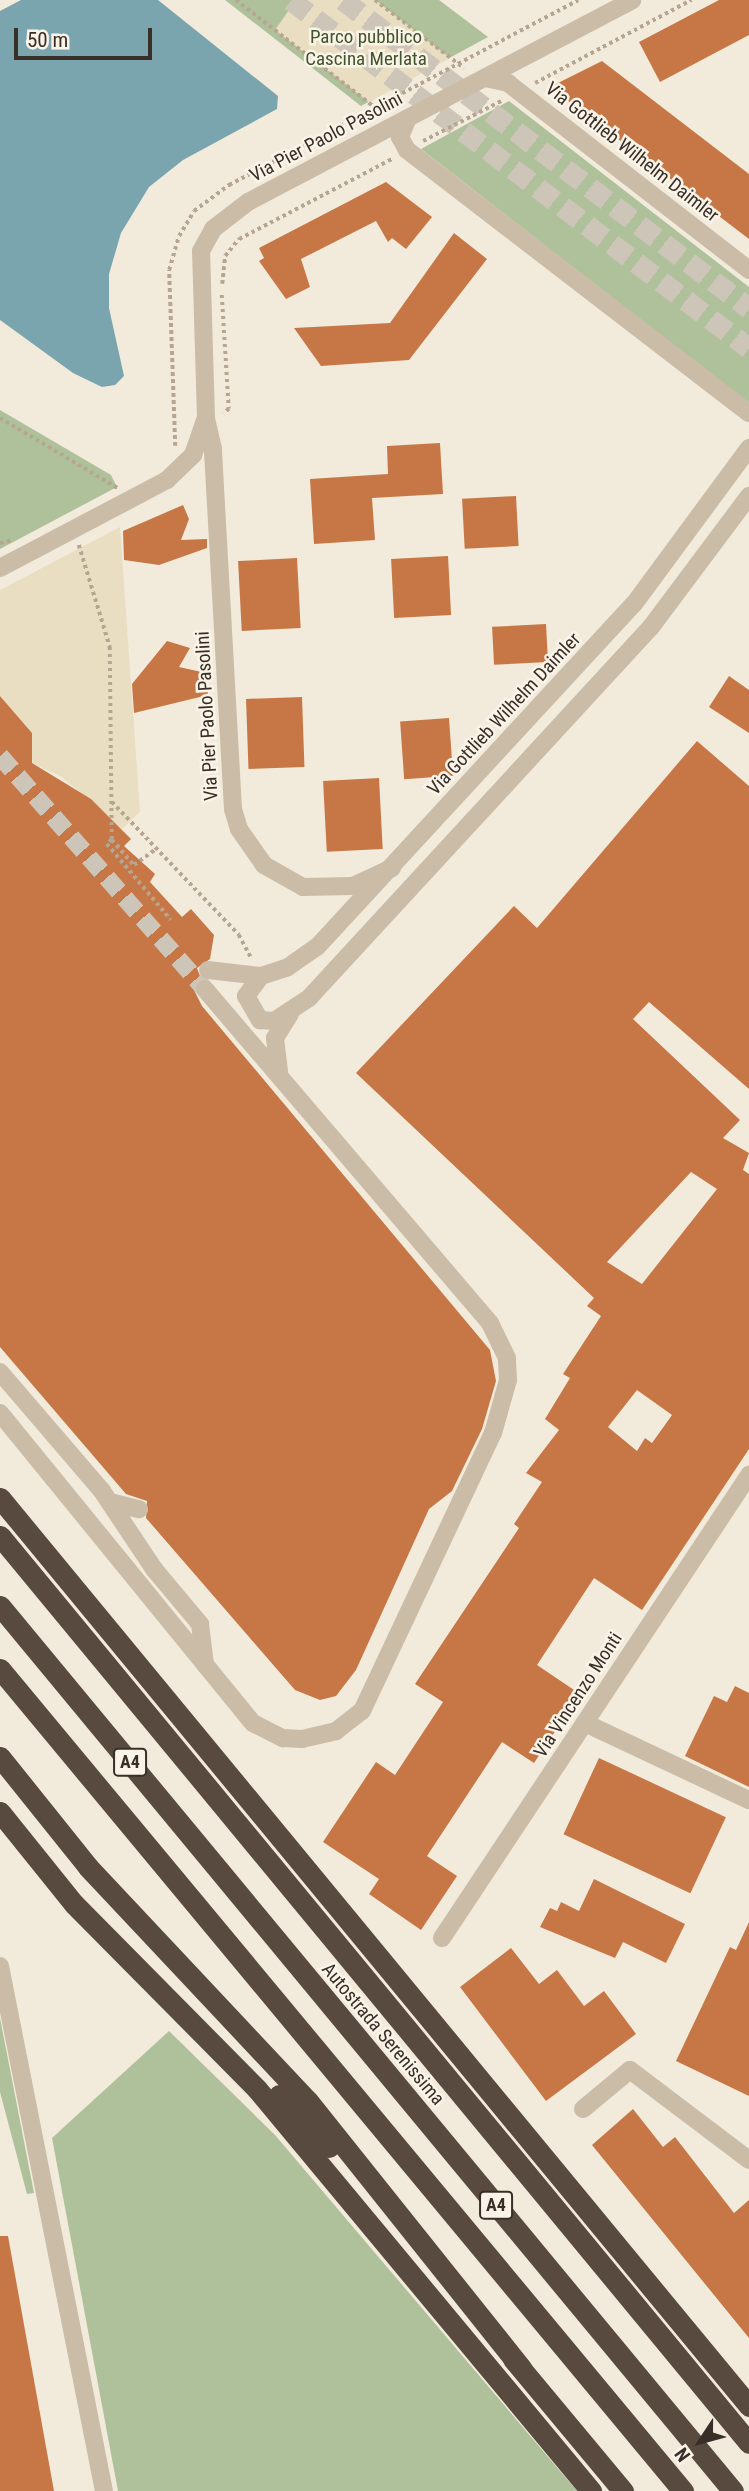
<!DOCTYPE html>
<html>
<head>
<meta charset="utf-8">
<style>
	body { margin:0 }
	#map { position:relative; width:749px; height:2491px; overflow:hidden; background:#f2ebdb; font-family:"Roboto Condensed",sans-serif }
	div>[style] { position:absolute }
	.green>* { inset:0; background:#afc19b }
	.plaza>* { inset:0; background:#eadec2 }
	.water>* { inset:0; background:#7aa5af }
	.building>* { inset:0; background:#c77745; transform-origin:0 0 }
	.minor-tunnel>* { height:18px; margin-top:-9px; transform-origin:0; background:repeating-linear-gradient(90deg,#cdc5b7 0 18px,transparent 0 27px) }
	.highway-tunnel>* { height:21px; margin-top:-10.5px; transform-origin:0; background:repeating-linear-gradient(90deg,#cdc5b7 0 21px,transparent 0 31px) }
	.path>* { height:3.5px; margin-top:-1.75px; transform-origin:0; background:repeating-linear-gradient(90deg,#b6a691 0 3.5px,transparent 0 7px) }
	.minor>* { height:18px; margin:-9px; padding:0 9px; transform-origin:9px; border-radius:9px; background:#cabca7 }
	.highway>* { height:21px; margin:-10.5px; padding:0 10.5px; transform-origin:10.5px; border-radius:10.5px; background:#584a3f }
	span { translate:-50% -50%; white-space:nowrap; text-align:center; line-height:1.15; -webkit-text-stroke:5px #faf4e8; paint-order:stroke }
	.shield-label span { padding:2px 5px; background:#faf4e8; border:2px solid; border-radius:5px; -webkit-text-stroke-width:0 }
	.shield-label { font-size:18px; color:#372f28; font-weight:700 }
	.park-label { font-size:19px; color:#40552b }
	.street-label { font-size:19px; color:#372f28 }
	.north { position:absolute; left:665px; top:2407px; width:70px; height:70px; -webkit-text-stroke:5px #faf4e8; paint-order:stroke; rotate:234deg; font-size:19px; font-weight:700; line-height:28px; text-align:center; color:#372f28 }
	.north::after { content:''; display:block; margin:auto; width:24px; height:32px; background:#372f28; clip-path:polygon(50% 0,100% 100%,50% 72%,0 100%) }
	.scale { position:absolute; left:14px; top:28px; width:138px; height:32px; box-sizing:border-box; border:4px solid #372f28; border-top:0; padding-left:9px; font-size:21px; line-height:24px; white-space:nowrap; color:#372f28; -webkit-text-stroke:5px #faf4e8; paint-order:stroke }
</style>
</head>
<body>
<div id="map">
	<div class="green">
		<i style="clip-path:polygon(225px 0,439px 0,488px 37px,361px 106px)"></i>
		<i style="clip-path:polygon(509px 101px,749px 287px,749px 404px,421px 149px)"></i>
		<i style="clip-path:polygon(0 410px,111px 475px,117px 487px,0 549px)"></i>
		<i style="clip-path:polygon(0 2018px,34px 2193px,27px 2194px,0 2092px)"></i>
		<i style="clip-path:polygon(169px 2031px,275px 2135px,577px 2491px,118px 2491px,52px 2138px)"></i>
	</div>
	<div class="plaza">
		<i style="clip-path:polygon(296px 0,375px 0,450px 58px,369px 102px,275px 30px)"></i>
		<i style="clip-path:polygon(120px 527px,140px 812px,122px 829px,62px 777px,32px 763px,32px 733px,0 696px,0 590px)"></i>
	</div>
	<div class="water">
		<i style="clip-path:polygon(21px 0,158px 0,278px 96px,277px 109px,183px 160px,149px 187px,121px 233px,109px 274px,109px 308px,124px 376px,115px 385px,102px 387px,73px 373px,0 320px,0 11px)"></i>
	</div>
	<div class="building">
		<i style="clip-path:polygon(719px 0,749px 0,749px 35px,660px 82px,639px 42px)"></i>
		<i style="clip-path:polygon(602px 61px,749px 174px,749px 239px,550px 87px)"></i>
		<i style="clip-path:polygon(386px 182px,432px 217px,406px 249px,392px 238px,388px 242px,376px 221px,301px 259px,310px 287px,286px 299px,259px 261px,264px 258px,259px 248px)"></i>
		<i style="clip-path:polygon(454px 233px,487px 259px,409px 360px,321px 366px,294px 328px,390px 323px)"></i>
		<i style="clip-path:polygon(440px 443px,443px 494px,372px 498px,375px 540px,314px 544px,310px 479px,388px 474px,387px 446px)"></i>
		<i style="left:516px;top:496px;width:50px;height:54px;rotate:87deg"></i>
		<i style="clip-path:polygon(183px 505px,189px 519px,181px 540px,207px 539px,207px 548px,159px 565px,124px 560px,123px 531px)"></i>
		<i style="left:448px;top:556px;width:59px;height:57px;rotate:87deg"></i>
		<i style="left:297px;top:558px;width:70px;height:59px;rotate:87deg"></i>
		<i style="left:546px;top:624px;width:38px;height:54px;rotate:87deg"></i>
		<i style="clip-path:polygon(167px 641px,190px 648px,179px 667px,206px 673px,208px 695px,134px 713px,132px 684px)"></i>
		<i style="clip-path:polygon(729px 676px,749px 690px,749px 733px,709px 707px)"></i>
		<i style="clip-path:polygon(0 696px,32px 733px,32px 763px,91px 799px,131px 839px,124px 846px,155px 874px,150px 882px,182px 917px,191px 909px,214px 935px,210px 959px,197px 968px,201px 979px,194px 990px,202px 1006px,490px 1350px,496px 1381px,482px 1429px,452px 1491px,429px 1509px,356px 1670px,336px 1696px,320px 1700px,295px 1690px,146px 1518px,147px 1501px,126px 1494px,0 1347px)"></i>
		<i style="left:302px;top:697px;width:70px;height:56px;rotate:88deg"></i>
		<i style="left:449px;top:718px;width:58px;height:49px;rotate:86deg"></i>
		<i style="clip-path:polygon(evenodd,697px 741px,749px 786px,749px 1089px,649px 1002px,633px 1019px,740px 1120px,723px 1138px,749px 1153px,743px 1170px,749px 1174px,749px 1449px,642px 1610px,594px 1578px,537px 1665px,580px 1694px,534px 1763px,502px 1742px,427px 1856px,457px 1876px,421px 1930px,369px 1894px,379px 1879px,323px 1842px,376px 1762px,395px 1775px,443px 1702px,415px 1684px,519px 1528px,514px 1524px,542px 1482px,526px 1473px,559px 1430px,545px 1419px,570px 1378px,563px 1374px,601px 1316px,587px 1306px,594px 1298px,356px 1073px,514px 906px,537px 928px,697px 741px,691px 1172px,717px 1189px,642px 1284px,607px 1262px,691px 1172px,697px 741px,637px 1390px,672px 1415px,652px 1443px,645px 1438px,637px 1451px,608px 1427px,637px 1390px)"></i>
		<i style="left:379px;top:778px;width:71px;height:56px;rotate:87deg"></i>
		<i style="clip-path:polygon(735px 1686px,749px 1693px,749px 1787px,685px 1756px,714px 1696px,727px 1702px)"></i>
		<i style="left:599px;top:1758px;width:140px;height:84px;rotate:25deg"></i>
		<i style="clip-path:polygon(594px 1879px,685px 1924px,666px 1963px,623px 1942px,615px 1958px,540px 1927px,550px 1908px,557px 1911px,561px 1902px,579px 1911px)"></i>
		<i style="clip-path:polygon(749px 1922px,749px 2096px,676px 2061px,730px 1947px,736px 1950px)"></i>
		<i style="clip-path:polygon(511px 1948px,539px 1984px,557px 1970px,584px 2006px,604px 1991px,636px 2034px,546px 2101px,460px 1987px)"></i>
		<i style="clip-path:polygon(633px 2109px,663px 2147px,675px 2137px,734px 2213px,749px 2200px,749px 2338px,592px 2145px)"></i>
		<i style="clip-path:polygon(0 2236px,8px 2236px,54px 2491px,0 2491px)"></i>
	</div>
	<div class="minor-tunnel">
		<i style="left:0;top:756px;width:310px;rotate:48.7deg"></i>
	</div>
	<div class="highway-tunnel">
		<i style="left:291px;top:0;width:575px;rotate:37.23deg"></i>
		<i style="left:343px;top:0;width:510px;rotate:37.18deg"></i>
	</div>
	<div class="path">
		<i style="left:236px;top:0;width:183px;rotate:37.7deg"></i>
		<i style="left:375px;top:0;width:112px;rotate:37.4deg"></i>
		<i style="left:535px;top:83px;width:177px;rotate:-28deg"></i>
		<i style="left:423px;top:141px;width:90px;rotate:-27.1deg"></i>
		<i style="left:222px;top:284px;width:28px;rotate:-84deg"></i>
		<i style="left:225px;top:256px;width:22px;rotate:-51deg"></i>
		<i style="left:239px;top:239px;width:173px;rotate:-27.6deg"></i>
		<i style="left:222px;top:295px;width:114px;rotate:86.5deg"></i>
		<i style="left:229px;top:409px;width:7px;rotate:135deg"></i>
		<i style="left:0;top:418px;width:137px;rotate:30.7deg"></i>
		<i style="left:175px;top:446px;width:176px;rotate:-92deg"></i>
		<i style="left:169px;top:270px;width:35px;rotate:-74deg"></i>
		<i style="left:179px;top:236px;width:29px;rotate:-59deg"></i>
		<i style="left:194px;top:211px;width:44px;rotate:-36.6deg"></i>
		<i style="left:229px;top:185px;width:395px;rotate:-27.9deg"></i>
		<i style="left:0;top:543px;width:12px;rotate:-14deg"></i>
		<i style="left:79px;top:545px;width:107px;rotate:73.1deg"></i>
		<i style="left:110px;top:647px;width:193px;rotate:89.4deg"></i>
		<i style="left:112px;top:840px;width:33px;rotate:49deg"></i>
		<i style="left:112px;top:802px;width:184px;rotate:46.3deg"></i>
		<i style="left:239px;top:935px;width:26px;rotate:62deg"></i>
		<i style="left:112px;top:840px;width:6px;rotate:141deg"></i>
		<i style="left:107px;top:844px;width:99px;rotate:49.9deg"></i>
		<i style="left:117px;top:845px;width:26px;rotate:50deg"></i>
		<i style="left:134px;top:865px;width:26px;rotate:-36deg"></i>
	</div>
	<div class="minor">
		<i style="left:485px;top:78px;width:24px;rotate:12deg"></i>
		<i style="left:508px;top:83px;width:305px;rotate:37.8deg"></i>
		<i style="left:408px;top:118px;width:21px;rotate:113deg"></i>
		<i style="left:400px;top:137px;width:15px;rotate:62deg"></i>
		<i style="left:407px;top:150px;width:431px;rotate:37.6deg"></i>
		<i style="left:0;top:568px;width:189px;rotate:-27.8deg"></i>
		<i style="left:167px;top:480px;width:36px;rotate:-44deg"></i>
		<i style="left:193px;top:455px;width:36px;rotate:-71deg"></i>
		<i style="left:392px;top:868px;width:43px;rotate:155.2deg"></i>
		<i style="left:353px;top:886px;width:50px;rotate:178.9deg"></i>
		<i style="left:303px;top:887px;width:45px;rotate:-150.6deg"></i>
		<i style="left:264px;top:865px;width:44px;rotate:-124.8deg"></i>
		<i style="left:239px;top:829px;width:21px;rotate:-107deg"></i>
		<i style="left:233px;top:809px;width:361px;rotate:-93.2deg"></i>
		<i style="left:213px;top:449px;width:32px;rotate:-103deg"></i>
		<i style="left:206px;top:418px;width:167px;rotate:-91.7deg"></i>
		<i style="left:201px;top:251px;width:25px;rotate:-61deg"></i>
		<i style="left:213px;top:229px;width:44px;rotate:-37.6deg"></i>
		<i style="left:248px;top:202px;width:434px;rotate:-27.7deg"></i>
		<i style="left:208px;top:970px;width:53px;rotate:6.5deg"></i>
		<i style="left:261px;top:976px;width:28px;rotate:-18deg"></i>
		<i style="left:288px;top:967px;width:35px;rotate:-35deg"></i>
		<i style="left:317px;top:947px;width:467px;rotate:-47.3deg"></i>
		<i style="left:634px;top:604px;width:194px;rotate:-53.6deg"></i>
		<i style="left:261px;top:976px;width:25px;rotate:127deg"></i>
		<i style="left:246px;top:996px;width:28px;rotate:60deg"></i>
		<i style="left:260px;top:1020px;width:14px;rotate:4deg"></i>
		<i style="left:274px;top:1021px;width:42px;rotate:-33.3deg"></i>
		<i style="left:309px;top:998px;width:505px;rotate:-47.33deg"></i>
		<i style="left:651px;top:627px;width:164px;rotate:-53.2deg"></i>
		<i style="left:279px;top:1071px;width:33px;rotate:-97deg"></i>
		<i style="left:275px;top:1038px;width:28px;rotate:-58deg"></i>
		<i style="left:0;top:1372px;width:157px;rotate:49.4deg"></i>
		<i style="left:102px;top:1491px;width:94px;rotate:56.3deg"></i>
		<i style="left:154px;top:1569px;width:72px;rotate:50.1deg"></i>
		<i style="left:200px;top:1624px;width:41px;rotate:83deg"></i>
		<i style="left:0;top:1413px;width:400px;rotate:50.8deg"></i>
		<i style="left:253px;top:1723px;width:34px;rotate:27deg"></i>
		<i style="left:283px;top:1738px;width:19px;rotate:3deg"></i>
		<i style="left:302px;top:1739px;width:35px;rotate:-13deg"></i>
		<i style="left:336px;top:1731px;width:33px;rotate:-38deg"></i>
		<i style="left:362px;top:1711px;width:307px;rotate:-64.8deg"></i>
		<i style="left:493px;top:1433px;width:55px;rotate:-74.2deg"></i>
		<i style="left:508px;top:1380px;width:22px;rotate:-93deg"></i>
		<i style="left:507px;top:1358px;width:39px;rotate:-116deg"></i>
		<i style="left:490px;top:1323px;width:439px;rotate:-130.5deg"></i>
		<i style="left:110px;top:1502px;width:30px;rotate:14deg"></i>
		<i style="left:585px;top:1723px;width:181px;rotate:25.2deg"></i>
		<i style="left:442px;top:1938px;width:556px;rotate:-56.45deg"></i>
		<i style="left:0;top:1966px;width:535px;rotate:78.8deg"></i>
		<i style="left:583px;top:2109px;width:61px;rotate:-39.7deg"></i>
		<i style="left:630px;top:2070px;width:149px;rotate:37.1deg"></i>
	</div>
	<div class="highway">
		<i style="left:0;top:1498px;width:1177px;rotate:50.48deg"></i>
		<i style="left:0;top:1536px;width:1176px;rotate:50.45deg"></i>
		<i style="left:0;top:1606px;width:1149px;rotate:50.37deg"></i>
		<i style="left:0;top:1669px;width:1069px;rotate:50.28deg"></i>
		<i style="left:0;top:1757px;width:141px;rotate:51.3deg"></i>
		<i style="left:88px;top:1867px;width:321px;rotate:46.8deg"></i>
		<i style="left:308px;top:2101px;width:342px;rotate:51.4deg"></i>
		<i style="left:0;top:1812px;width:118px;rotate:51.2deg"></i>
		<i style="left:74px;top:1904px;width:260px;rotate:45.3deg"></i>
		<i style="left:257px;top:2089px;width:523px;rotate:50.28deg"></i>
		<i style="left:279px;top:2095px;width:72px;rotate:46.1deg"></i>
		<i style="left:513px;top:2359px;width:172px;rotate:50.2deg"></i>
	</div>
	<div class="shield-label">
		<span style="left:130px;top:1762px">A4</span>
		<span style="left:496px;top:2205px">A4</span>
	</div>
	<div class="park-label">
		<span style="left:366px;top:48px">Parco pubblico<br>Cascina Merlata</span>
	</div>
	<div class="street-label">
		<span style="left:326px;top:137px;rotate:-28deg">Via Pier Paolo Pasolini</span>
		<span style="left:632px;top:152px;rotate:38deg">Via Gottlieb Wilhelm Daimler</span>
		<span style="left:504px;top:714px;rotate:-47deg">Via Gottlieb Wilhelm Daimler</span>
		<span style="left:207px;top:716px;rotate:-93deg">Via Pier Paolo Pasolini</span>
		<span style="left:578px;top:1695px;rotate:-57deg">Via Vincenzo Monti</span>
		<span style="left:383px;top:2034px;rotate:50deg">Autostrada Serenissima</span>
	</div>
	<div class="north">N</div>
	<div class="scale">50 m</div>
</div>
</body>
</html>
